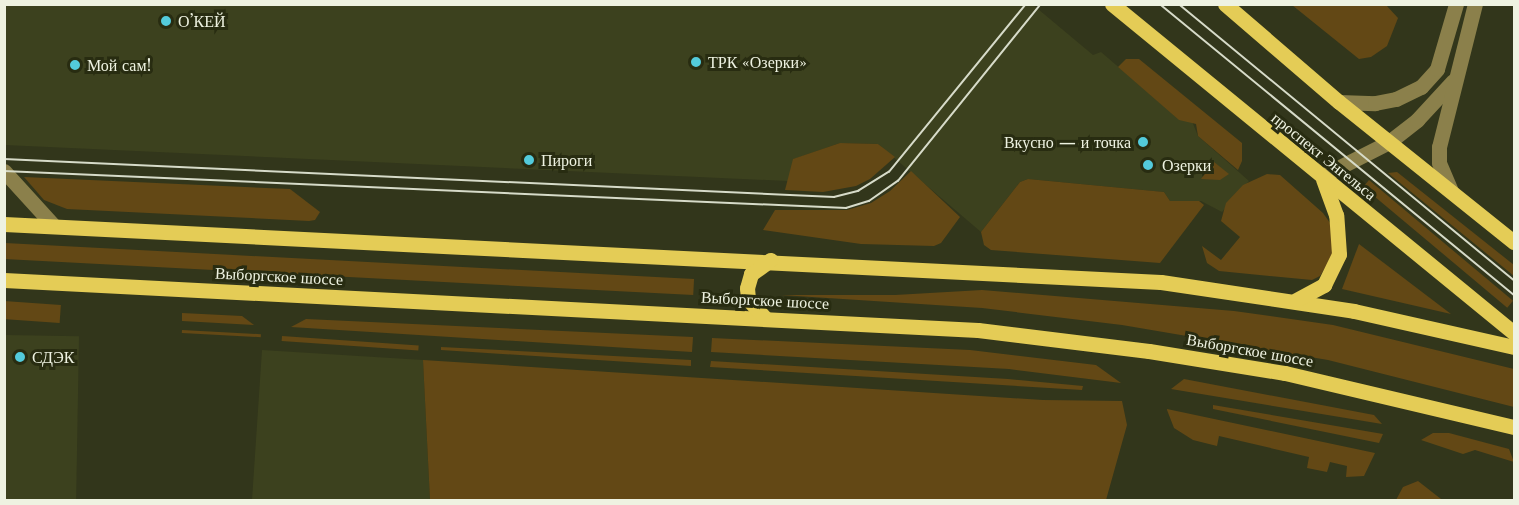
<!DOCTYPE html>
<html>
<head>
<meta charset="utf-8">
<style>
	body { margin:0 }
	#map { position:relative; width:1519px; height:505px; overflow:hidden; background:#32361b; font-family:"Libre Baskerville",serif }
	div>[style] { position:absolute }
	.built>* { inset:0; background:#3c411e; transform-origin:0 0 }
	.green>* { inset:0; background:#634815; transform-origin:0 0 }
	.minor>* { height:15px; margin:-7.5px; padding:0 7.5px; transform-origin:7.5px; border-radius:7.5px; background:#8b804b }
	.major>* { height:15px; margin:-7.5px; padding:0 7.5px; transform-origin:7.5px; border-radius:7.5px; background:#e4cc56 }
	.tram>* { height:1.5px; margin:-0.75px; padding:0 0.75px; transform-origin:0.75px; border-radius:0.75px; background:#d7dbc9 }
	.dots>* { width:16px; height:16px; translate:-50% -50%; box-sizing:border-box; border:3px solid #282c11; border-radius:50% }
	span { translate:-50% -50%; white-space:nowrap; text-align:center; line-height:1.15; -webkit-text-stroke:6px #282c11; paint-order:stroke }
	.poi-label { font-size:16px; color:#eef2e1 }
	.left { translate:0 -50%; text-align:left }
	.right { translate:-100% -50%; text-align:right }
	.street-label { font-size:16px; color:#eef2e1 }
	.frame { position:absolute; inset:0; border:6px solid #eef2e1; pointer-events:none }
</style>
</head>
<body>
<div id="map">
	<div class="built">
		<i style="clip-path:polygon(1032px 4px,1093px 55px,1101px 52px,1179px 119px,1192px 121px,1198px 136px,1249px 181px,1222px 212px,1201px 201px,1170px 201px,1164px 192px,1028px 179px,1020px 182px,981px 232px,878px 144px,840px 143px,794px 159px,788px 181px,5px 145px,5px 5px)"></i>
		<i style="left:5px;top:335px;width:74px;height:165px;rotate:1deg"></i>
		<i style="clip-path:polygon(262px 350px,423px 360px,430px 500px,252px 500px)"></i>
	</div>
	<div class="green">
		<i style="clip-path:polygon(1292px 5px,1386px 5px,1398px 18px,1387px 46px,1371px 57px,1359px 59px)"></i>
		<i style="clip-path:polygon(1126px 59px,1139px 59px,1242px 143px,1242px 161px,1238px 170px,1198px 136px,1196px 124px,1179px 120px,1118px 67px)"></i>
		<i style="clip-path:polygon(840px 143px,878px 144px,895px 157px,870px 179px,856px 186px,823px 192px,785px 190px,793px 159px)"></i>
		<i style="clip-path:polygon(1214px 162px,1229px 174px,1220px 180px,1201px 179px)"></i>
		<i style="clip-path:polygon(911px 171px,960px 217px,941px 243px,934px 246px,861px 244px,763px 230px,775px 210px,847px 210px,871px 203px,890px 191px)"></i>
		<i style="clip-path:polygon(1397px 172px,1514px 265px,1514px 276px,1388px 173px)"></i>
		<i style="clip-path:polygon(1267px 174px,1280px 175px,1323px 213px,1333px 227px,1333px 255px,1320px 276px,1312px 280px,1219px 271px,1207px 263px,1202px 246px,1221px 260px,1240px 237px,1221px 221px,1226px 203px,1243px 185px)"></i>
		<i style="clip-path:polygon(24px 177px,290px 189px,320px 212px,315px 220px,309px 221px,67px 209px,44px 200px)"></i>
		<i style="clip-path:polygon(1028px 179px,1164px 192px,1170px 201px,1199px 201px,1204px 205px,1160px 263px,991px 250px,984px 245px,981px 232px,1020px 182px)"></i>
		<i style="left:1369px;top:180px;width:188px;height:9px;rotate:40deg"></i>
		<i style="left:5px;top:243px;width:690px;height:16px;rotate:3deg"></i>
		<i style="clip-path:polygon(1359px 244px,1451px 314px,1342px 289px)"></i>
		<i style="clip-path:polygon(982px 290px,1234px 311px,1333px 325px,1514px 369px,1514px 407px,1328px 360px,1122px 325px,982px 308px,781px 295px,895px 295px)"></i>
		<i style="left:4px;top:301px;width:57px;height:18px;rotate:4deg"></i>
		<i style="clip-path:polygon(182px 313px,242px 316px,254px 325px,182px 321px)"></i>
		<i style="clip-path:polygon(306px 319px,693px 337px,692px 352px,291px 327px)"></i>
		<i style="left:182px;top:330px;width:79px;height:3px;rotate:3deg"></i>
		<i style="left:282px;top:336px;width:137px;height:5px;rotate:4deg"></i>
		<i style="clip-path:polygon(712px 338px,970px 350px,1096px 365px,1121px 383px,1009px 369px,711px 352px)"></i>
		<i style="clip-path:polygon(441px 347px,691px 360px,691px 366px,441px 350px)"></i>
		<i style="clip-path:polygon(423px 360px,1043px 400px,1122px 401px,1127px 425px,1106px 500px,430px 500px)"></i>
		<i style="clip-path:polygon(711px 361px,1008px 379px,1083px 386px,1082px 390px,710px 367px)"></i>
		<i style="clip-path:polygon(1184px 379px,1374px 415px,1382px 424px,1171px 389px)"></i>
		<i style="clip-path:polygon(1213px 405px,1383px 434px,1379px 443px,1213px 409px)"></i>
		<i style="clip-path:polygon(1167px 410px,1167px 409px,1375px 453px,1364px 476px,1346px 477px,1347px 466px,1330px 462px,1327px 472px,1307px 468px,1309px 457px,1219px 436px,1217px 446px,1193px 440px,1174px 428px)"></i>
		<i style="clip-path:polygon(1433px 433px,1449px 433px,1509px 449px,1514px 462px,1475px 450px,1463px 454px,1421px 440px)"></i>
		<i style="clip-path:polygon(1418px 481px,1441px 499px,1441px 500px,1396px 500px,1403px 487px)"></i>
	</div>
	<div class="minor">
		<i style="left:1339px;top:102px;width:36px;rotate:2deg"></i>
		<i style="left:1375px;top:103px;width:21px;rotate:-11deg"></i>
		<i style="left:1396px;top:99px;width:28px;rotate:-26deg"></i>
		<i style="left:1421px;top:87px;width:24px;rotate:-48deg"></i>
		<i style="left:1437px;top:69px;width:68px;rotate:-73.7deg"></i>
		<i style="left:4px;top:171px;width:74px;rotate:47.7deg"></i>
		<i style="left:1322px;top:176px;width:75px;rotate:-26.9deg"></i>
		<i style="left:1389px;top:142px;width:36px;rotate:-38deg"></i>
		<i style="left:1417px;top:120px;width:53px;rotate:-47.3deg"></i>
		<i style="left:1451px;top:191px;width:30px;rotate:-113deg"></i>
		<i style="left:1439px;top:163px;width:16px;rotate:-90deg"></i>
		<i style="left:1439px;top:147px;width:147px;rotate:-75.9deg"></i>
	</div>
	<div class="major">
		<i style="left:1112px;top:4px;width:519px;rotate:39.3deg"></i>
		<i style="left:1225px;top:4px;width:150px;rotate:40.7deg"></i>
		<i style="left:1339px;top:102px;width:224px;rotate:38.7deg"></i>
		<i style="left:4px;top:224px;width:1158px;rotate:2.87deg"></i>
		<i style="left:1161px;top:282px;width:195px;rotate:8.5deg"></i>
		<i style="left:1354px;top:311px;width:164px;rotate:12.7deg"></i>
		<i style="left:4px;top:280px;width:975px;rotate:2.94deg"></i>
		<i style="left:978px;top:330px;width:172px;rotate:7deg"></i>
		<i style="left:1149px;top:351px;width:138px;rotate:9.2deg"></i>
		<i style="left:1285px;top:373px;width:235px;rotate:13.3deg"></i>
		<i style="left:1296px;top:300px;width:32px;rotate:-28deg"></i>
		<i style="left:1324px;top:285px;width:34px;rotate:-64deg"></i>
		<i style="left:1339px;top:254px;width:39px;rotate:-94deg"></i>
		<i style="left:1336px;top:215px;width:38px;rotate:-110deg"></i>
		<i style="left:765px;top:318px;width:25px;rotate:-132deg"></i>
		<i style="left:748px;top:299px;width:11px;rotate:-95deg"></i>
		<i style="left:747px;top:288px;width:15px;rotate:-74deg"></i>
		<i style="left:751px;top:274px;width:24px;rotate:-36deg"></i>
	</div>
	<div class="tram">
		<i style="left:1160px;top:4px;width:458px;rotate:39.4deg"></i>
		<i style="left:1179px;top:4px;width:434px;rotate:39.5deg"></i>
		<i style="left:4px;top:159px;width:831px;rotate:2.62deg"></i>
		<i style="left:834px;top:197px;width:25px;rotate:-14deg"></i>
		<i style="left:858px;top:191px;width:36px;rotate:-32deg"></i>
		<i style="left:889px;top:172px;width:217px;rotate:-50.8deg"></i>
		<i style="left:4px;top:171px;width:843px;rotate:2.52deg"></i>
		<i style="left:846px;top:208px;width:24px;rotate:-17deg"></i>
		<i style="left:869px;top:201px;width:35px;rotate:-35deg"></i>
		<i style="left:898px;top:181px;width:228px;rotate:-51.1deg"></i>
	</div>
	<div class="dots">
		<i style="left:166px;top:21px;background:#53cbdb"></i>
		<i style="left:696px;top:62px;background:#53cbdb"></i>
		<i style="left:75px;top:65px;background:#53cbdb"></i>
		<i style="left:1143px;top:142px;background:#53cbdb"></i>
		<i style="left:529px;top:160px;background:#53cbdb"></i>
		<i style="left:1148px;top:165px;background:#53cbdb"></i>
		<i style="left:20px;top:357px;background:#53cbdb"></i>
	</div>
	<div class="poi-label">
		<span class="left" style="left:178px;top:21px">О’КЕЙ</span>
		<span class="left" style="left:708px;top:62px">ТРК «Озерки»</span>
		<span class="left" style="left:87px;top:65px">Мой сам!</span>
		<span class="right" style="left:1131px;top:142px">Вкусно — и точка</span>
		<span class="left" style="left:541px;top:160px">Пироги</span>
		<span class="left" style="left:1162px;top:165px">Озерки</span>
		<span class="left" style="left:32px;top:357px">СДЭК</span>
	</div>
	<div class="street-label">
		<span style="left:1324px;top:156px;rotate:39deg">проспект Энгельса</span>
		<span style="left:279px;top:276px;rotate:3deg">Выборгское шоссе</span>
		<span style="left:765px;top:300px;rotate:3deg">Выборгское шоссе</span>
		<span style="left:1250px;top:350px;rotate:10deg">Выборгское шоссе</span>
	</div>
	<div class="frame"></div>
</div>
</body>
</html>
